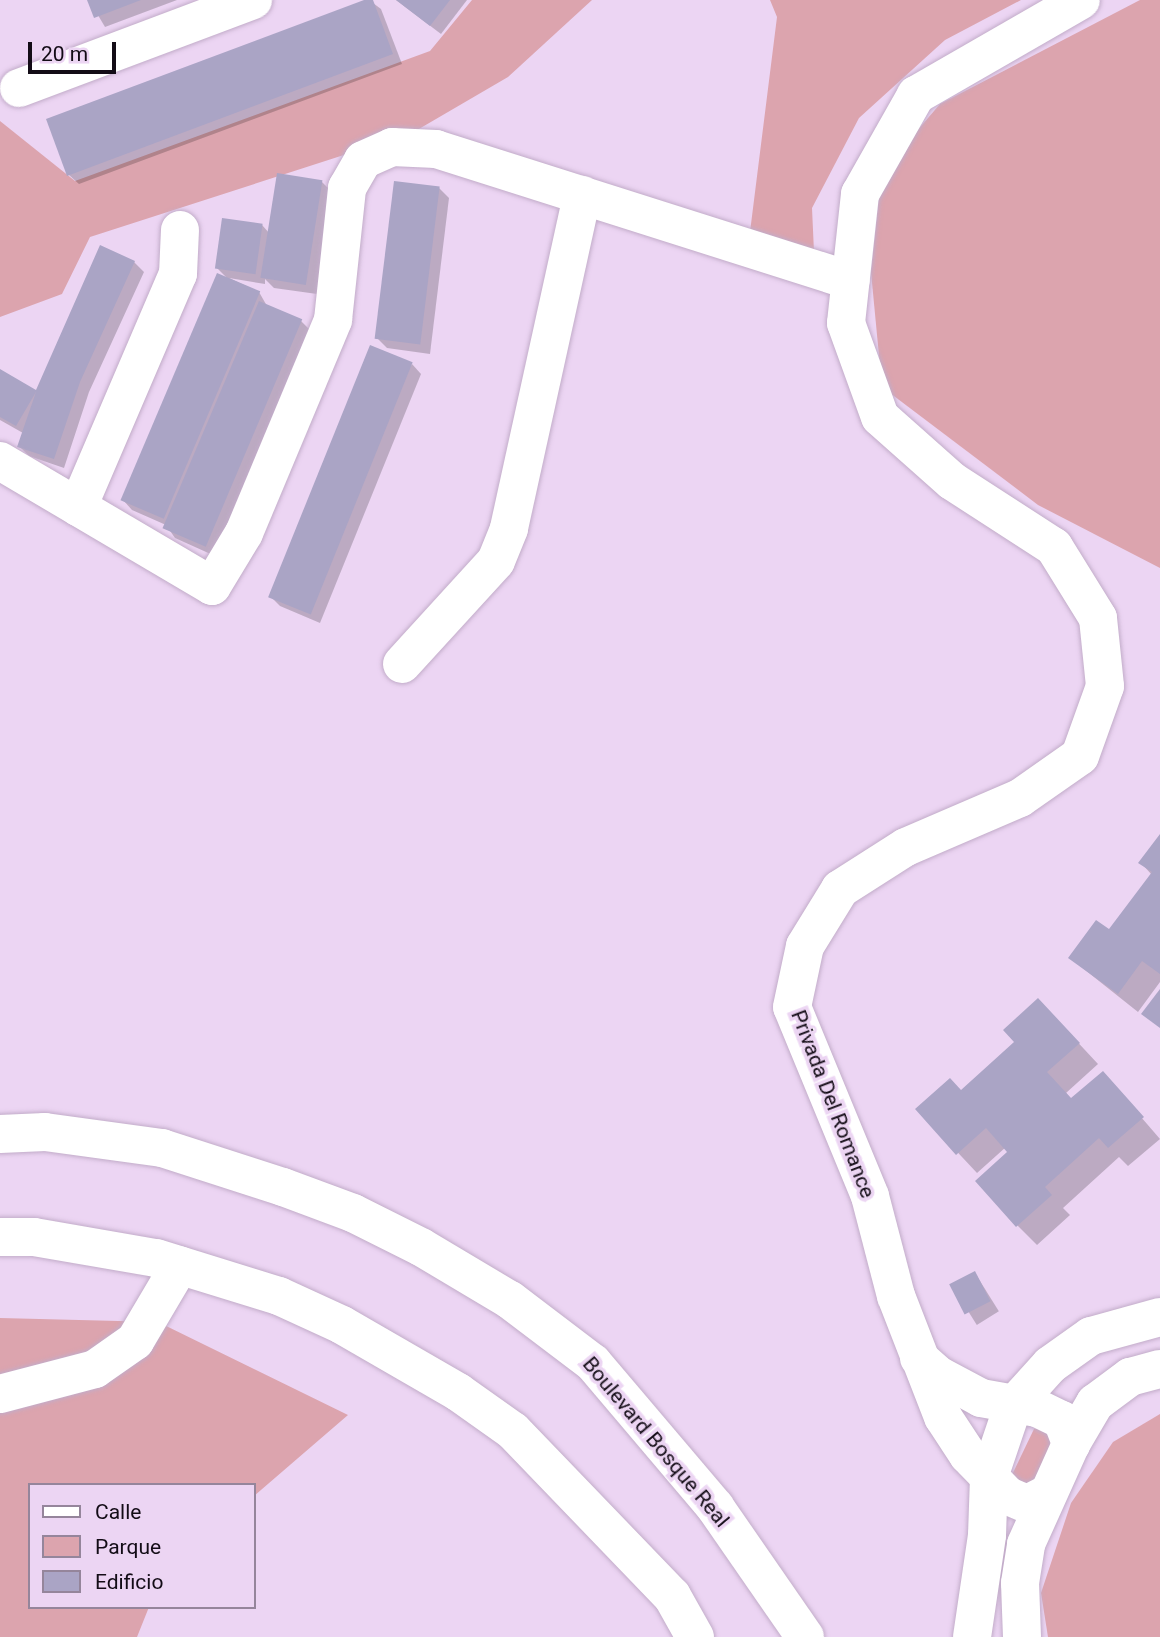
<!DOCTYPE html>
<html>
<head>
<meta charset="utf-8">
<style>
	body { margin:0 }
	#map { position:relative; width:1160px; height:1637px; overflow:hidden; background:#ecd5f3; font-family:Roboto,sans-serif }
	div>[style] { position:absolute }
	.green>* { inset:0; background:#dca4ae }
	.shadow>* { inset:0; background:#0003; transform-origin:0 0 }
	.building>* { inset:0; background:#aaa4c5; transform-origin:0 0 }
	.roads { filter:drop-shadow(0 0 2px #c2acc9) drop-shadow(0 0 2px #c2acc9) }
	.minor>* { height:38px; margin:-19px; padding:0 19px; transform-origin:19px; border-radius:19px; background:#fff }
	span { translate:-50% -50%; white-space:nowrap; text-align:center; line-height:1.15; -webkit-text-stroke:7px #ecd5f3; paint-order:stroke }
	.street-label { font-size:21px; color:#130c16 }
	.legend { position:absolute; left:28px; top:1483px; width:228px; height:126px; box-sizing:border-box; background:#ecd5f3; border:2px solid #95859b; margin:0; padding:9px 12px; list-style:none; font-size:21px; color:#130c16 }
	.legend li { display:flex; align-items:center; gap:14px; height:35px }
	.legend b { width:35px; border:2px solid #95859b }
	.scale { position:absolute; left:28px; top:42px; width:88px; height:32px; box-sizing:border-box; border:4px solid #130c16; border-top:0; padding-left:9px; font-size:21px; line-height:24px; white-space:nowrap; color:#130c16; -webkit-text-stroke:5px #ecd5f3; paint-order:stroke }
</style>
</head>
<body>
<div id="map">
	<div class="green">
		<i style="clip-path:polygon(472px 0,592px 0,508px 77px,412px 133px,90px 237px,62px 294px,0 317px,0 121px,75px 181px,430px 51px)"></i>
		<i style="clip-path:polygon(770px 0,1021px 0,945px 40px,859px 118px,812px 208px,814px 252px,750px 232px,777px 17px)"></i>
		<i style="clip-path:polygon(1140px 0,1160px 0,1160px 568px,1038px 505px,882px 387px,871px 272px,879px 197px,904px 146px,940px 104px)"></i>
		<i style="clip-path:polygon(0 1318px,158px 1322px,348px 1415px,254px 1496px,254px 1485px,30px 1485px,30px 1607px,149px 1607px,137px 1637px,0 1637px)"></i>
		<i style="clip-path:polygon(1160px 1414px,1160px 1637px,1048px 1637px,1041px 1593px,1071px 1503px,1113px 1442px)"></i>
		<i style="clip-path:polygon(1050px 1425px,1061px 1435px,1032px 1496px,1010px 1479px,1034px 1429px)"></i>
	</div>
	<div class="shadow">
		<i style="clip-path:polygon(89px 0,177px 0,105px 27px)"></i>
		<i style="clip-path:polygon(369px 0,381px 9px,402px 64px,79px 184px,69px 175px)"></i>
		<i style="clip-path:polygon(396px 0,467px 0,441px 34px)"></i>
		<i style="clip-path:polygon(321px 181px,331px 191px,317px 294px,274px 288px,265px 279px,265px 284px,229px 278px,259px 292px,267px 306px,301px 321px,311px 331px,215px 556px,175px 538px,166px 525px,132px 510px,123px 500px,228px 279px,217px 268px,262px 225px,270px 234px)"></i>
		<i style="clip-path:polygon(439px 188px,449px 198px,430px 354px,387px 348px,377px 338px)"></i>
		<i style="clip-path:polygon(134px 262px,144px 272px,89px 392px,64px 468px,29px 456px,19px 446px,23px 433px,0 420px,0 372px,37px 393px)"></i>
		<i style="clip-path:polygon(412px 364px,421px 374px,320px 623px,280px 606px,270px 596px)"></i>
		<i style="clip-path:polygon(1160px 836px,1160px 982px,1138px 1012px,1070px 958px,1110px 932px,1152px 875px,1141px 863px)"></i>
		<i style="clip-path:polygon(1057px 1020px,1098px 1064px,1066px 1093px,1072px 1100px,1103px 1073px,1160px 1139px,1128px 1166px,1119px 1157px,1063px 1208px,1070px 1215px,1037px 1245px,1017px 1225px,1010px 1152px,1006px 1147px,977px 1173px,917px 1109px,961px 1092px)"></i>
		<i style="left:975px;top:1273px;width:45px;height:26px;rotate:58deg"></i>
	</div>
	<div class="building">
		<i style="clip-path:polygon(87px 0,141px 0,94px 18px)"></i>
		<i style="clip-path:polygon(364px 0,373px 0,393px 54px,67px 176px,46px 119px)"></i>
		<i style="clip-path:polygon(396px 0,450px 0,430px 26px)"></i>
		<i style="left:277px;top:173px;width:46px;height:106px;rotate:9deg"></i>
		<i style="left:394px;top:181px;width:46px;height:159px;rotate:7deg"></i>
		<i style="left:222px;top:218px;width:41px;height:51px;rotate:8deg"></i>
		<i style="clip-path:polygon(100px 245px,135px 261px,80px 382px,54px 459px,17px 447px,36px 392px,16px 426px,0 417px,0 369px,36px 390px)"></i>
		<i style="left:217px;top:273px;width:47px;height:247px;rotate:23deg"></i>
		<i style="left:259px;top:301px;width:47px;height:247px;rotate:23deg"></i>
		<i style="left:370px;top:345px;width:46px;height:272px;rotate:22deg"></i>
		<i style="clip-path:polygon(1160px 834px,1160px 974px,1142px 961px,1118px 994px,1068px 958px,1096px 920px,1109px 929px,1152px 872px,1138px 863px)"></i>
		<i style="clip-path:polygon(1160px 989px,1160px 1028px,1141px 1014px)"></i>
		<i style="clip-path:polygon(1038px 998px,1080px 1043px,1047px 1072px,1071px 1098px,1103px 1071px,1144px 1117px,1108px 1148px,1099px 1138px,1045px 1187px,1052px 1195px,1016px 1227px,975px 1181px,1007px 1152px,986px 1128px,956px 1155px,915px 1109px,950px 1078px,961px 1090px,1014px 1042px,1003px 1030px)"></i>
		<i style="left:975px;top:1271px;width:34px;height:29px;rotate:63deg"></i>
	</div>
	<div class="roads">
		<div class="minor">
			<i style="left:19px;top:88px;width:250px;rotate:-20.6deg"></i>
			<i style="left:0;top:461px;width:246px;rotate:30.5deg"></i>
			<i style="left:212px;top:586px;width:62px;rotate:-58.9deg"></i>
			<i style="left:244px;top:533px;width:231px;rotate:-67.3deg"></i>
			<i style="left:333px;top:320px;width:133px;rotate:-83.9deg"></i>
			<i style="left:347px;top:188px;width:32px;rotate:-60deg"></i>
			<i style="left:363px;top:160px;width:32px;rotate:-24deg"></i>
			<i style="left:392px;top:147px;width:44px;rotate:2.6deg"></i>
			<i style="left:436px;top:149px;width:435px;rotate:17.6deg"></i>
			<i style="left:78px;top:507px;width:254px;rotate:-66.8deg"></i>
			<i style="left:178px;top:274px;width:44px;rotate:-87.4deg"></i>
			<i style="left:402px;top:664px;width:139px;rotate:-47.6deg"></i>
			<i style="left:496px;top:561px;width:35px;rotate:-68deg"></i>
			<i style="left:509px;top:528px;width:341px;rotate:-77.6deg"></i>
			<i style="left:0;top:1134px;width:45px;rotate:-2.5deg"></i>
			<i style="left:45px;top:1132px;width:118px;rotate:7.8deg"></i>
			<i style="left:162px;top:1148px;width:127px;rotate:17.9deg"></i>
			<i style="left:283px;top:1187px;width:75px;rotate:20.4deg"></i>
			<i style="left:353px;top:1213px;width:76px;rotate:26.6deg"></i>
			<i style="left:421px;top:1247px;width:104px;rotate:30.8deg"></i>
			<i style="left:510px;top:1300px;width:104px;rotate:37.2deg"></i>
			<i style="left:593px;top:1363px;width:189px;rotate:49.7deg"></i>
			<i style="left:715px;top:1507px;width:158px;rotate:55.3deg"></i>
			<i style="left:0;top:1237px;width:34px"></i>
			<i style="left:34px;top:1237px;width:124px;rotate:9.8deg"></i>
			<i style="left:156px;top:1258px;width:129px;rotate:17.2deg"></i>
			<i style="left:279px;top:1296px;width:69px;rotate:24.7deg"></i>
			<i style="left:342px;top:1325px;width:134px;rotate:30deg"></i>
			<i style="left:458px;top:1392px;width:67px;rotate:35.3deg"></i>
			<i style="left:513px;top:1431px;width:229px;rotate:46.1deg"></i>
			<i style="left:672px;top:1596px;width:47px;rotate:60.7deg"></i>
			<i style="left:919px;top:1358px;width:25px;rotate:42deg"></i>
			<i style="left:938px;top:1375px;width:49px;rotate:28.1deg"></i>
			<i style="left:981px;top:1398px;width:57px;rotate:10.1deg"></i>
			<i style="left:1037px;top:1408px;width:28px;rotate:26deg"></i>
			<i style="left:1062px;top:1420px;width:26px;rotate:69deg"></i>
			<i style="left:0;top:1394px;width:98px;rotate:-14.7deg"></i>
			<i style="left:95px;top:1369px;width:49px;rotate:-35deg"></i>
			<i style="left:135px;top:1341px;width:88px;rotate:-59.4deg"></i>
			<i style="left:1047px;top:1494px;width:22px;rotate:153deg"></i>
			<i style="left:1027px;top:1504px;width:21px;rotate:-157deg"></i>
			<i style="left:1008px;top:1496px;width:57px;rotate:-134.3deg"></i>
			<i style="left:968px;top:1455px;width:45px;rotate:-123.3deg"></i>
			<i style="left:943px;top:1417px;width:130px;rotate:-111.2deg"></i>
			<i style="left:896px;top:1296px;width:103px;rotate:-104.6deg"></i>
			<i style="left:870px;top:1196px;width:204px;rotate:-112.4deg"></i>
			<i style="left:792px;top:1007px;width:62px;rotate:-78deg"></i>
			<i style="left:805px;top:946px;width:67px;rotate:-58.4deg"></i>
			<i style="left:840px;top:889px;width:78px;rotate:-32.5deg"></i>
			<i style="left:906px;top:847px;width:124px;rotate:-23.3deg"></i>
			<i style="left:1020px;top:798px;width:73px;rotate:-35deg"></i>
			<i style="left:1080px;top:756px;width:74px;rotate:-70.3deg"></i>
			<i style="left:1105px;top:686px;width:68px;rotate:-95.9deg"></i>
			<i style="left:1098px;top:618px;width:84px;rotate:-121.8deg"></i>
			<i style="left:1054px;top:547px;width:121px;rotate:-147.1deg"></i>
			<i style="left:952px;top:481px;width:96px;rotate:-138.4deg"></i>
			<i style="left:880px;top:417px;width:100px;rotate:-109.9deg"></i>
			<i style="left:846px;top:323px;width:130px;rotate:-83.8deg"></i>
			<i style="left:860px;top:194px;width:114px;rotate:-60.5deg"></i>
			<i style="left:916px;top:95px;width:190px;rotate:-29.9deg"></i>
			<i style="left:972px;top:1637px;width:103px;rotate:-81.6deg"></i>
			<i style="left:987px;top:1535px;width:58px;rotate:-88deg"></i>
			<i style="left:989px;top:1477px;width:75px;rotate:-71.3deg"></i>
			<i style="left:1013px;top:1406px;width:55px;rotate:-47.9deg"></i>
			<i style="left:1050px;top:1365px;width:50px;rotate:-35.3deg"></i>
			<i style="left:1091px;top:1336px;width:72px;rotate:-15.4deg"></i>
			<i style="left:1022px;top:1637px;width:54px;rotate:-92.1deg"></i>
			<i style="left:1020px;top:1583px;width:39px;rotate:-81deg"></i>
			<i style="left:1026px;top:1544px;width:110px;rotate:-65.8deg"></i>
			<i style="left:1071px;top:1444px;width:48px;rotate:-59.7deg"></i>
			<i style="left:1095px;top:1403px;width:44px;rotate:-36.6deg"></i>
			<i style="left:1130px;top:1377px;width:31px;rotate:-15deg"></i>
		</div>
	</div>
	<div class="street-label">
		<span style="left:833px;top:1104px;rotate:69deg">Privada Del Romance</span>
		<span style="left:656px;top:1442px;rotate:50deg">Boulevard Bosque Real</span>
	</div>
	<ul class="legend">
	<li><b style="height:9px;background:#fff"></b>Calle</li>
	<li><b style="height:19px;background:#dca4ae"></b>Parque</li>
	<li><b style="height:19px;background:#aaa4c5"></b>Edificio</li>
	</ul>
	<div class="scale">20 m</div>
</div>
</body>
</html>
